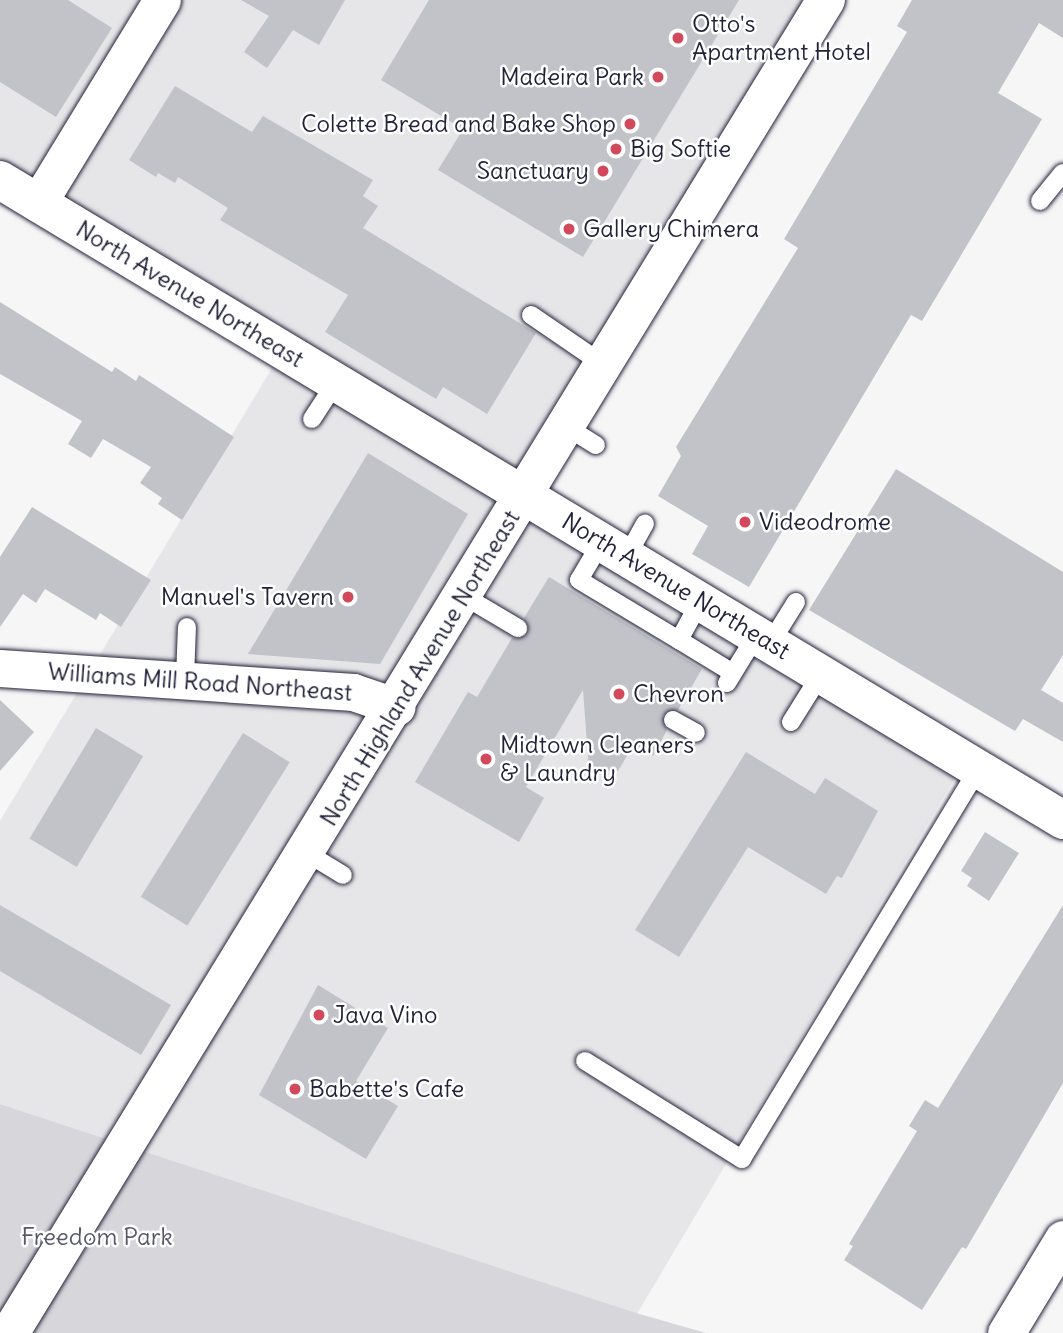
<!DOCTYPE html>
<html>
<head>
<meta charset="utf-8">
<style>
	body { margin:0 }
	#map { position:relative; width:1063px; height:1333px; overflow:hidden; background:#f6f6f7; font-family:Delius,sans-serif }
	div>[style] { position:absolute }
	.built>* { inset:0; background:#e6e6e9 }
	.green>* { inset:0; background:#d7d7db }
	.building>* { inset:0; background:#c2c2c9; transform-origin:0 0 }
	.roads { filter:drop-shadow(0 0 2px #22223b) drop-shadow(0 0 2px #22223b) }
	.service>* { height:18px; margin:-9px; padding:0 9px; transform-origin:9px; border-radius:9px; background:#fff }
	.minor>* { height:37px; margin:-18.5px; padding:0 18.5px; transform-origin:18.5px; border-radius:18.5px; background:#fff }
	.secondary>* { height:38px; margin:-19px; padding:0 19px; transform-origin:19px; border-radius:19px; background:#fff }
	.dots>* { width:19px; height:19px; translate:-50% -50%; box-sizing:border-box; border:4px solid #fff; border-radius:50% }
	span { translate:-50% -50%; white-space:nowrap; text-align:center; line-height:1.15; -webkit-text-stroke:5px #fff; paint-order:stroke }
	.poi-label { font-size:24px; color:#22223b }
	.left { translate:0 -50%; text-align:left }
	.right { translate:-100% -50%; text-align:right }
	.street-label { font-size:24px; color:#22223b }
	.park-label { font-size:24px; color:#58586b }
</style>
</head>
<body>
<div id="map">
	<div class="built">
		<i style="clip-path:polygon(0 0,835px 0,541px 504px,965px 761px,637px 1314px,0 1104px,0 821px,278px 358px,0 186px)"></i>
	</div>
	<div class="green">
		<i style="clip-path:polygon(0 1104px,636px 1313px,706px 1333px,0 1333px)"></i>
	</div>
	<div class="building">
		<i style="clip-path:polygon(0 0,68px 0,112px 28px,56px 117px,0 82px)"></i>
		<i style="clip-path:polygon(241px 0,345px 0,319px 45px,293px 30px,267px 68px,244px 52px,269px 16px)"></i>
		<i style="clip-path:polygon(429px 0,739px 0,583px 257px,438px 170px,463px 129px,381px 80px)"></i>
		<i style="clip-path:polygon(912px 0,1063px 0,1063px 38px,1039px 23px,998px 93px,1042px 119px,922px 321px,911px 315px,749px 587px,692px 554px,708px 526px,658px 496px,681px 456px,676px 447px,798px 248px,784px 239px,907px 32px,897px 26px)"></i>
		<i style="clip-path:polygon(175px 86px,252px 132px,263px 116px,373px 180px,363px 196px,378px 206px,363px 228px,536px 333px,487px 414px,443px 387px,436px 399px,325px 332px,348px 295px,220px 220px,228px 208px,178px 177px,175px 183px,158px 173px,156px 177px,129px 160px)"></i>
		<i style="clip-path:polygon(0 302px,112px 372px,115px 367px,136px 381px,139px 375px,234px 437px,182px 520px,158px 504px,162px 498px,140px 483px,151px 467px,103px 439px,91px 458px,68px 444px,82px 421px,0 374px)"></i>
		<i style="clip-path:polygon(368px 453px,468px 514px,380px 664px,248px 654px)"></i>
		<i style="clip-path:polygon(896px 469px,1063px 572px,1063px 655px,1041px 690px,1063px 703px,1063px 742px,1023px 719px,1015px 731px,809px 610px)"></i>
		<i style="clip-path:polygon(32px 507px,151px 580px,121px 627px,100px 613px,96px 620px,45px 589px,36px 603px,23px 594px,0 627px,0 557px)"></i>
		<i style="clip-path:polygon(549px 577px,702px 669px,678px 710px,663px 715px,667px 730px,653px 756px,634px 744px,618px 771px,589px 771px,583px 690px,526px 787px,544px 798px,519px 842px,415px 782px,468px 692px,477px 697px,512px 638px,527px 634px,524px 618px)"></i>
		<i style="clip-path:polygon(0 700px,34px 732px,0 771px)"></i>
		<i style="left:96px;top:728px;width:55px;height:129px;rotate:31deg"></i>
		<i style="left:243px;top:733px;width:55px;height:193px;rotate:32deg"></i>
		<i style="clip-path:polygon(746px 752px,815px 794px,825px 778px,878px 811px,842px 878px,837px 876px,826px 894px,748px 847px,679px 957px,635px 930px)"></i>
		<i style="clip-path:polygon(985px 832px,1019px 853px,989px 901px,967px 886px,972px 878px,961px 871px)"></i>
		<i style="clip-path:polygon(0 905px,171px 1005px,141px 1055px,0 971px)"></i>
		<i style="clip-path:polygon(1063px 905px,1063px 1083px,966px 1249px,962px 1247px,922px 1310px,844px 1260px,853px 1246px,849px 1244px,917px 1131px,909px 1126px,925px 1100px,938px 1108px)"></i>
		<i style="clip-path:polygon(318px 985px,388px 1028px,356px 1081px,398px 1106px,366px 1159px,259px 1095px)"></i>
	</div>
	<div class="roads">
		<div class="service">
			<i style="left:1040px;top:201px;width:36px;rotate:-51deg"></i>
			<i style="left:531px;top:315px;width:88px;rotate:34.4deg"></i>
			<i style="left:312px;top:419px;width:44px;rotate:-57deg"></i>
			<i style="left:567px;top:427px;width:34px;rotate:32deg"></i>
			<i style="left:602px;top:541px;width:45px;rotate:120.5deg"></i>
			<i style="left:579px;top:580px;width:117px;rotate:31deg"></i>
			<i style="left:679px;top:640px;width:46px;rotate:-61.2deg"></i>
			<i style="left:627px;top:556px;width:37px;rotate:-61deg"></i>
			<i style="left:464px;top:596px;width:63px;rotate:30.7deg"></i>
			<i style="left:679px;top:640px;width:63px;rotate:31.4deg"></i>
			<i style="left:771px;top:642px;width:47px;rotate:-58deg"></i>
			<i style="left:185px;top:678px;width:51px;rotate:-87.8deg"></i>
			<i style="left:727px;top:683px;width:57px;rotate:-58.5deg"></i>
			<i style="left:673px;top:720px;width:26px;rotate:29deg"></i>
			<i style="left:791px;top:722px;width:57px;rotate:-58deg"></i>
			<i style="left:307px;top:853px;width:42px;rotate:31.4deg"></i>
			<i style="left:585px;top:1061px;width:185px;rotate:32deg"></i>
			<i style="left:742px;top:1159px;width:456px;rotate:-58.8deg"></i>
		</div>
		<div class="minor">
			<i style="left:38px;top:203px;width:238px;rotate:-58.6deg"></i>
			<i style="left:0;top:668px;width:354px;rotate:3.9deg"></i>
			<i style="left:353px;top:692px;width:46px;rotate:18.8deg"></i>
			<i style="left:1006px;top:1333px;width:110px;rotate:-58.8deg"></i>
		</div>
		<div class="secondary">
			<i style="left:0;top:180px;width:1241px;rotate:31.05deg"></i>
			<i style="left:10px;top:1333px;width:1563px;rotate:-58.53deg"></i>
		</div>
	</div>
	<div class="dots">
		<i style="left:678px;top:38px;background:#d1495b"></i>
		<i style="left:658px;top:77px;background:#d1495b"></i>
		<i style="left:630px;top:124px;background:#d1495b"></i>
		<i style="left:616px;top:149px;background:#d1495b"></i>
		<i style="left:603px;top:171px;background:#d1495b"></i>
		<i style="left:569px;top:229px;background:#d1495b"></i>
		<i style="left:745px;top:522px;background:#d1495b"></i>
		<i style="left:348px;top:597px;background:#d1495b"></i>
		<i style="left:619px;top:694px;background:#d1495b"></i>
		<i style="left:486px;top:759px;background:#d1495b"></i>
		<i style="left:319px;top:1015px;background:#d1495b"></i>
		<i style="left:295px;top:1089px;background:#d1495b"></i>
	</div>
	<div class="poi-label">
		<span class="left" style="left:692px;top:38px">Otto's<br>Apartment Hotel</span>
		<span class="right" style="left:644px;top:77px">Madeira Park</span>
		<span class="right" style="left:616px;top:124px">Colette Bread and Bake Shop</span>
		<span class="left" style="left:630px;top:149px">Big Softie</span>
		<span class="right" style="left:589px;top:171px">Sanctuary</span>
		<span class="left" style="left:583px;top:229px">Gallery Chimera</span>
		<span class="left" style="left:759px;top:522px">Videodrome</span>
		<span class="right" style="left:334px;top:597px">Manuel's Tavern</span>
		<span class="left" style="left:633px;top:694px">Chevron</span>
		<span class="left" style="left:500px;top:759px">Midtown Cleaners<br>&amp; Laundry</span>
		<span class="left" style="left:333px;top:1015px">Java Vino</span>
		<span class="left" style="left:309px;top:1089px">Babette's Cafe</span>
	</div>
	<div class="street-label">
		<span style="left:190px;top:294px;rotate:31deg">North Avenue Northeast</span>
		<span style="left:676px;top:586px;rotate:31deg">North Avenue Northeast</span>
		<span style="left:420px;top:668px;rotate:-59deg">North Highland Avenue Northeast</span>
		<span style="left:200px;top:682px;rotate:4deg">Williams Mill Road Northeast</span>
	</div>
	<div class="park-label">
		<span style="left:97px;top:1237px">Freedom Park</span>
	</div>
</div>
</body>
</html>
